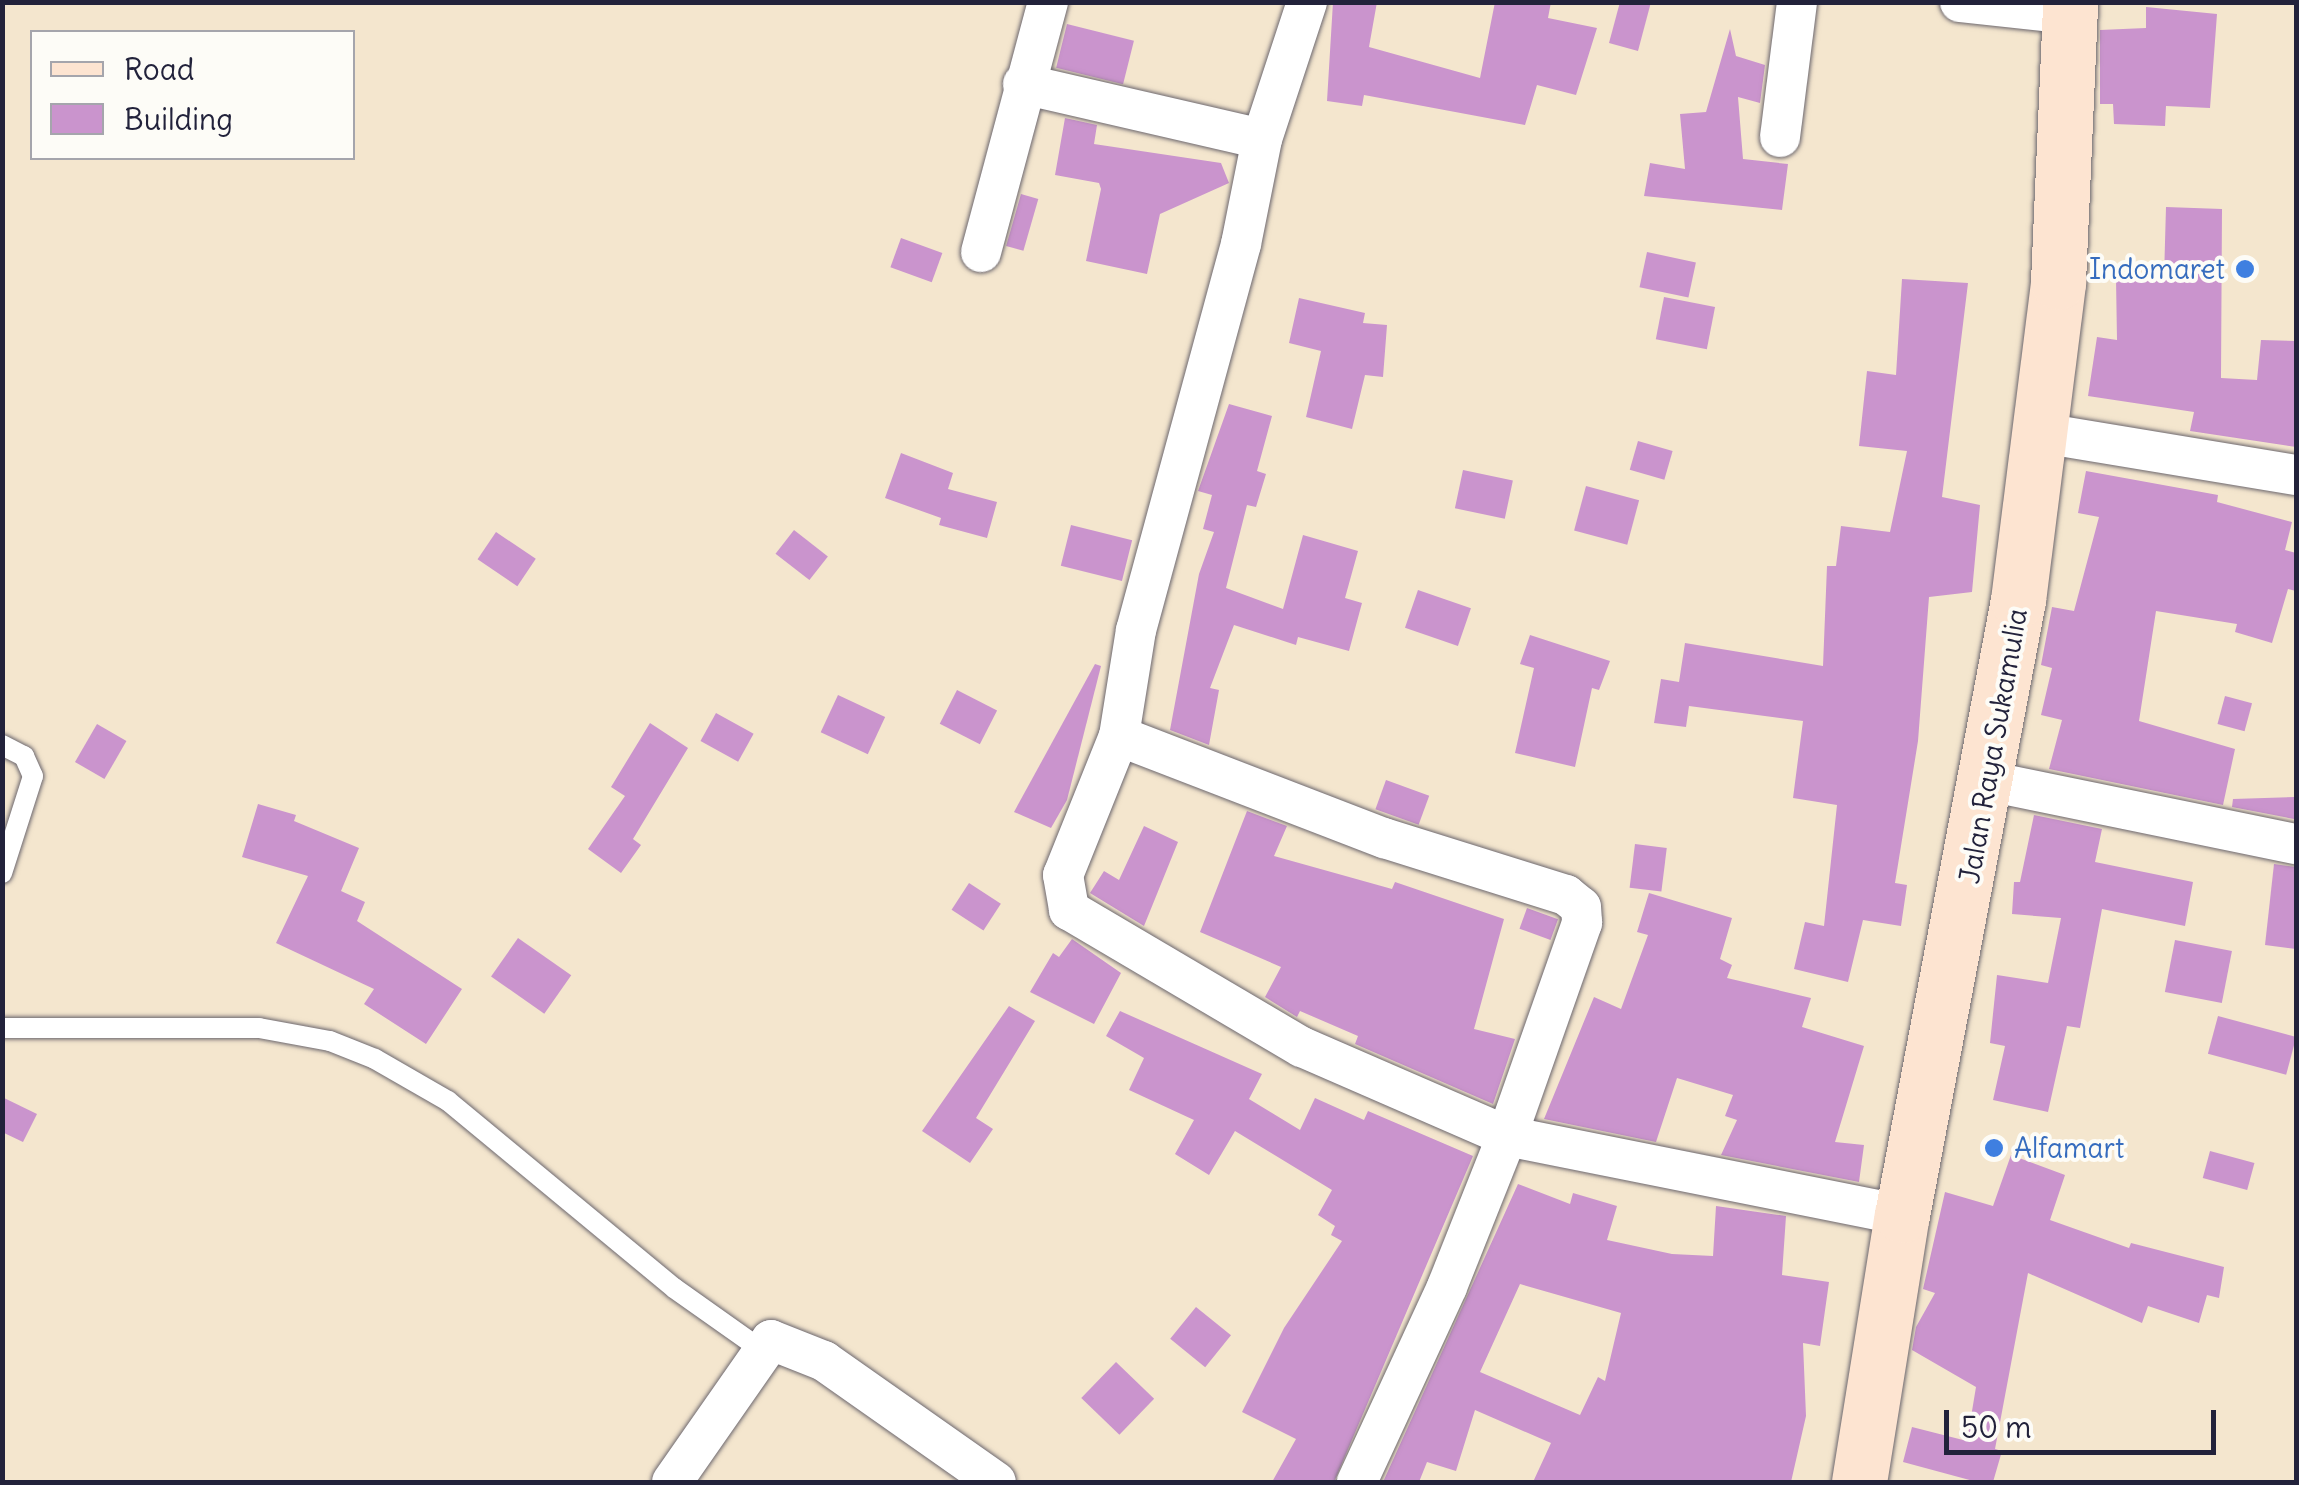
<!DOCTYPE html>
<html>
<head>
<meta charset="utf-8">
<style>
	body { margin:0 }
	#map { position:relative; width:2299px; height:1485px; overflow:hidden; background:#f4e6ce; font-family:Delius,sans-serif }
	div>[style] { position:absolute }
	.building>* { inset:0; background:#ca94cd; transform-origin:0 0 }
	.roads { filter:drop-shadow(0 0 2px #6c676e) drop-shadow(0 0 2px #6c676e) }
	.service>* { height:20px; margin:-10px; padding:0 10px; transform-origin:10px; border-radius:10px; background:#fff }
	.minor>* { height:40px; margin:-20px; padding:0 20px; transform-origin:20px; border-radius:20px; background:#fff }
	.secondary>* { height:55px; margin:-27.5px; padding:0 27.5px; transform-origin:27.5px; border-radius:27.5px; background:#fde4d1 }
	.dots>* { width:28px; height:28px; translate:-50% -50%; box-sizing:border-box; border:5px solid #fdfcf7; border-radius:50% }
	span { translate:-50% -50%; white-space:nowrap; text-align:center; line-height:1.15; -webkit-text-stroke:8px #fdfcf7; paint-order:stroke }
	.shop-label { font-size:28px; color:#366cbe }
	.right { translate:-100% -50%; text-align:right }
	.left { translate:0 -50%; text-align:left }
	.street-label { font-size:28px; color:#22223b }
	.frame { position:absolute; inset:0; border:5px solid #22223b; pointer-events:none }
	.legend { position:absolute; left:30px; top:30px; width:325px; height:130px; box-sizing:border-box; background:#fdfcf7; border:2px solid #a5a5ac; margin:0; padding:12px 18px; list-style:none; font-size:30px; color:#22223b }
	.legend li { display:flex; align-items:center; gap:20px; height:50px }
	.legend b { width:50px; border:2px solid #a5a5ac }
	.scale { position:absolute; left:1944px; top:1410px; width:272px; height:45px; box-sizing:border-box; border:5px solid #22223b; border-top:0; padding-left:12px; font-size:30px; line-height:35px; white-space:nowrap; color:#22223b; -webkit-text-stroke:8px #fdfcf7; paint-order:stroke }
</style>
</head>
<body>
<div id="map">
	<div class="building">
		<i style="clip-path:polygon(1333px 2px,1377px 2px,1369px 47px,1480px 78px,1495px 2px,1551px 2px,1548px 18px,1597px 28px,1576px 95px,1537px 85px,1525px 125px,1364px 95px,1362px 106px,1327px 101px)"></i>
		<i style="clip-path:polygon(1620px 2px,1651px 2px,1638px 51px,1609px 43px)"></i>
		<i style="clip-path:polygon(2146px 7px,2217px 14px,2210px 108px,2166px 106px,2165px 126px,2114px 124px,2113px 104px,2100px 104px,2100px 30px,2146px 28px)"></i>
		<i style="left:1067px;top:24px;width:69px;height:45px;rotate:14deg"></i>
		<i style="clip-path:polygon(1730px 29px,1736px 56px,1765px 65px,1760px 103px,1738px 97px,1743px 159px,1788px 164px,1782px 210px,1644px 196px,1650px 163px,1685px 169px,1680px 114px,1706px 112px)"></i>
		<i style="clip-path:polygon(1065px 118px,1097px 125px,1094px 144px,1221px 163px,1229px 183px,1160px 214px,1147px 274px,1086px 261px,1101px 189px,1099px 183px,1055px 175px)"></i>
		<i style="left:1021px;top:194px;width:18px;height:54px;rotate:16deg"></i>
		<i style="clip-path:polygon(2166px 207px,2222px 209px,2221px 378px,2257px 380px,2261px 340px,2296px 341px,2296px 447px,2190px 431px,2194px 412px,2088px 396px,2097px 337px,2117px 340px,2116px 279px,2164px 278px)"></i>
		<i style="left:901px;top:238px;width:44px;height:31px;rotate:20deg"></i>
		<i style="left:1647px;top:252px;width:50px;height:36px;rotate:12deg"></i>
		<i style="clip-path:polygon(1902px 279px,1968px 283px,1942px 497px,1980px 505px,1972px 592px,1929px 597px,1918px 741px,1895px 883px,1907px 885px,1901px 926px,1863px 920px,1848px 982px,1794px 969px,1805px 922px,1824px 926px,1837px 805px,1793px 798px,1803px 721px,1689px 706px,1686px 727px,1654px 723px,1661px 679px,1679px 682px,1685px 643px,1823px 666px,1827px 566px,1836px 566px,1841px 526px,1890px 532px,1907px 451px,1859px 446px,1867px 371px,1896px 375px)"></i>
		<i style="left:1664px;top:297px;width:52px;height:43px;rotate:11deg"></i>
		<i style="clip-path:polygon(1299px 298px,1365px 313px,1363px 323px,1387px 325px,1383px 377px,1365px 375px,1352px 429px,1306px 417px,1321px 351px,1289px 343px)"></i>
		<i style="clip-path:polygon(1229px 404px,1272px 416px,1257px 471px,1266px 474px,1256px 507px,1247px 505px,1226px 588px,1283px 609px,1303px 535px,1358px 551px,1345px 598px,1362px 603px,1349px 651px,1298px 637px,1296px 645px,1234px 625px,1210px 688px,1219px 690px,1209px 745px,1170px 730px,1199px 574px,1214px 532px,1203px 529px,1212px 495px,1198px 491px)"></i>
		<i style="left:1638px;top:441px;width:36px;height:30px;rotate:16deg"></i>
		<i style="clip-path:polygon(901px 453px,953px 473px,948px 489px,997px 502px,987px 538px,939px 525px,941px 518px,885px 498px)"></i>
		<i style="left:1463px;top:470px;width:51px;height:39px;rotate:12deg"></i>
		<i style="clip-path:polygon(2086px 471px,2218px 495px,2217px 502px,2292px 522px,2285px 550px,2296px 553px,2296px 591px,2288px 589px,2272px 643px,2235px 632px,2237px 624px,2156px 611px,2139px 721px,2235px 749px,2223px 805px,2049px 769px,2062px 720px,2041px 715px,2052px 668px,2041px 665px,2052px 607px,2074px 611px,2099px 517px,2078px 513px)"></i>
		<i style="left:1586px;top:486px;width:55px;height:46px;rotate:15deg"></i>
		<i style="left:1071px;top:525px;width:63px;height:42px;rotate:14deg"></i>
		<i style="left:794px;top:530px;width:43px;height:30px;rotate:38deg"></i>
		<i style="left:496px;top:532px;width:48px;height:33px;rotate:34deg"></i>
		<i style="left:1418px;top:590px;width:56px;height:40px;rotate:19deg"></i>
		<i style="clip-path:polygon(1530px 635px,1610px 661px,1599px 690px,1592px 688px,1575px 767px,1515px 753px,1534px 668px,1520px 664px)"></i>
		<i style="clip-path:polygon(1095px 664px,1101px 666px,1067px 800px,1051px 828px,1014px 812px)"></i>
		<i style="left:957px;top:690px;width:45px;height:38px;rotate:27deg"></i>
		<i style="left:838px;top:695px;width:52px;height:41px;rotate:25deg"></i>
		<i style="left:2225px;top:696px;width:28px;height:29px;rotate:15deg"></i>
		<i style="left:716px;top:713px;width:43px;height:32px;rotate:29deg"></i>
		<i style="clip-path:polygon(650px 723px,688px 748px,633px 839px,641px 845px,621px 873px,588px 849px,625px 796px,611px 787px)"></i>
		<i style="left:97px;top:724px;width:34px;height:44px;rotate:30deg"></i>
		<i style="left:1386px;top:780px;width:46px;height:31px;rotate:20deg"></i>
		<i style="clip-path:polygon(2294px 797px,2294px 819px,2232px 807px,2233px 799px)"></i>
		<i style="clip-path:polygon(258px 804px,296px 815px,294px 821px,359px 848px,341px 891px,365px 902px,357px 921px,462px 989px,426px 1044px,364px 1004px,374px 989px,276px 943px,308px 876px,242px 857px)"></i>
		<i style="clip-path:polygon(1247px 811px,1287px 826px,1274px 856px,1392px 889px,1395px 882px,1504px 919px,1474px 1029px,1515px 1039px,1493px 1104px,1355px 1044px,1358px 1036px,1300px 1011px,1297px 1017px,1265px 997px,1281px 967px,1200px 932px)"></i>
		<i style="clip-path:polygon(2034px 815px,2102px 829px,2095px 862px,2193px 882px,2185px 926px,2102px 909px,2080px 1028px,2067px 1026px,2048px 1112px,1993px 1100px,2005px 1046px,1990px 1043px,1997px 975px,2048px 983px,2061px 918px,2012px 914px,2014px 882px,2020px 882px)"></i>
		<i style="clip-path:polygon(1144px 826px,1178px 842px,1144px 926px,1090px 893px,1104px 871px,1119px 880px)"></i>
		<i style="left:1635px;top:844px;width:32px;height:44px;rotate:7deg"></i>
		<i style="clip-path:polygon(2274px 864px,2296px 867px,2296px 949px,2265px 945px)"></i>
		<i style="left:969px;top:883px;width:38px;height:32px;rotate:33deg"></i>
		<i style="clip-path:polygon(1649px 893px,1732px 918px,1720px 959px,1732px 965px,1727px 978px,1811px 998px,1802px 1027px,1864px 1046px,1835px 1142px,1864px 1145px,1859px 1182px,1721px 1155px,1737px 1120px,1725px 1116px,1733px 1095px,1677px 1078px,1656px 1142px,1544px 1119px,1594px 997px,1621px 1009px,1648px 935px,1637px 932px)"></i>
		<i style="left:1527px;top:908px;width:33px;height:22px;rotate:20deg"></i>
		<i style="left:518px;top:938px;width:65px;height:47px;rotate:35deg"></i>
		<i style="clip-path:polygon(1072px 939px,1121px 973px,1094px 1024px,1030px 992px,1053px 953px,1059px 957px)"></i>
		<i style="left:2175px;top:940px;width:58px;height:53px;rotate:11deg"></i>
		<i style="clip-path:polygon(1009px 1006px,1035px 1021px,976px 1118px,993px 1129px,970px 1163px,922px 1131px)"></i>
		<i style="clip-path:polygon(1120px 1011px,1262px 1074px,1249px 1099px,1300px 1130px,1315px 1098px,1364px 1120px,1368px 1111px,1473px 1156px,1334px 1482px,1272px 1482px,1296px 1439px,1242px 1412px,1284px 1328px,1342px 1241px,1331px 1235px,1335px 1226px,1318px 1215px,1332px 1190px,1235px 1131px,1209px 1175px,1175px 1154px,1194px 1120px,1129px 1090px,1144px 1058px,1106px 1036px)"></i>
		<i style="left:2218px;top:1016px;width:81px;height:39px;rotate:15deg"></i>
		<i style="clip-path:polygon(2px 1097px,37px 1114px,23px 1142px,2px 1132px)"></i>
		<i style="left:2210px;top:1151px;width:46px;height:28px;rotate:15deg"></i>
		<i style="clip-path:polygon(2011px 1155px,2065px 1175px,2050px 1220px,2129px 1248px,2131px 1243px,2224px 1267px,2219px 1298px,2207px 1295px,2199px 1323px,2148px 1306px,2142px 1323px,2028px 1273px,1995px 1449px,2002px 1451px,1993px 1482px,1977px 1482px,1903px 1462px,1912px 1427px,1967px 1441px,1976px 1387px,1912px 1350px,1916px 1327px,1935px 1293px,1923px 1289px,1945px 1192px,1993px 1206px)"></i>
		<i style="clip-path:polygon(evenodd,1518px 1184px,1570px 1204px,1573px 1193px,1617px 1206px,1607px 1240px,1672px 1254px,1713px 1256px,1716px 1206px,1786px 1216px,1782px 1275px,1829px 1282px,1820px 1346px,1803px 1343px,1806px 1416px,1791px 1482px,1533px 1482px,1551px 1443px,1475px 1410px,1456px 1471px,1427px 1462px,1419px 1482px,1383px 1482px,1518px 1184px,1520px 1284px,1621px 1313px,1605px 1381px,1598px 1377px,1580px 1415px,1480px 1372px,1520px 1284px)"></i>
		<i style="left:1196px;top:1307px;width:45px;height:41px;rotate:39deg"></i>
		<i style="left:1116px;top:1362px;width:53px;height:50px;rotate:44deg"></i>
	</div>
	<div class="roads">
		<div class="service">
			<i style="left:2px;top:745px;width:25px;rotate:27deg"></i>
			<i style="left:24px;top:756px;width:22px;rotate:66deg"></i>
			<i style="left:33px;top:776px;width:102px;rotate:107.7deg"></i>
			<i style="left:2px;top:1028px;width:257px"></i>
			<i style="left:259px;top:1028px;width:72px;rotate:10.4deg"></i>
			<i style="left:330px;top:1041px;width:48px;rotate:21.8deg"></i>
			<i style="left:375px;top:1059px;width:84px;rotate:29.9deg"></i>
			<i style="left:448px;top:1101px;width:293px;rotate:39.6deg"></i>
			<i style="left:674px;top:1288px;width:105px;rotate:35.3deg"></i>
		</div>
		<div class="minor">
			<i style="left:1960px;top:2px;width:111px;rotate:6.2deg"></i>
			<i style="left:1023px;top:84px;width:245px;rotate:13deg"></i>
			<i style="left:1262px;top:139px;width:107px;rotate:101.3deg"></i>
			<i style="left:1241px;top:244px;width:400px;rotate:105.2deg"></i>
			<i style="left:1136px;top:630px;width:107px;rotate:99.1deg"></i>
			<i style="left:1119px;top:736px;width:150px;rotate:111.9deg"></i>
			<i style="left:1063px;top:875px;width:36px;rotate:80deg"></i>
			<i style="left:1069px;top:910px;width:270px;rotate:30.5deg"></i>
			<i style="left:1302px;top:1047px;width:223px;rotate:23.5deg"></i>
			<i style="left:1507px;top:1136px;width:403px;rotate:11.3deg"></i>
			<i style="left:1780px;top:137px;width:136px;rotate:-82.8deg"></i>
			<i style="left:1262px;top:139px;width:144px;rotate:-71.8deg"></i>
			<i style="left:981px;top:252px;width:259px;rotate:-75deg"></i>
			<i style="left:2042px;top:433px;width:257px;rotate:9.4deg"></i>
			<i style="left:1119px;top:736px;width:284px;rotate:21.1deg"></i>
			<i style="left:1384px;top:838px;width:191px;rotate:17.4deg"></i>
			<i style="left:1566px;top:895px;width:19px;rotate:39deg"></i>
			<i style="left:1581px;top:907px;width:16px;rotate:86deg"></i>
			<i style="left:1582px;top:923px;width:226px;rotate:109.4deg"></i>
			<i style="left:1507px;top:1136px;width:162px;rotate:111.7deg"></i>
			<i style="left:1447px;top:1287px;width:215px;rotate:114.8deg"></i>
			<i style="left:1988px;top:781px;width:314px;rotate:11.6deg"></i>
			<i style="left:672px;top:1482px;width:173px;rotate:-55.1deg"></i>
			<i style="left:771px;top:1340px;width:57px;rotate:21.6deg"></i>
			<i style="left:824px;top:1361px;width:210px;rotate:35.1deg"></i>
		</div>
		<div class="secondary">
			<i style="left:1859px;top:1482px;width:270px;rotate:-80.9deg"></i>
			<i style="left:1902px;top:1215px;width:626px;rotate:-79.32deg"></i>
			<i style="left:2018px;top:600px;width:321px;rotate:-82.8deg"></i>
			<i style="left:2058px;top:282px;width:280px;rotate:-87.5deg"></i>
		</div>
	</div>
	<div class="dots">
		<i style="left:2245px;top:269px;background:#3f7fe0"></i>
		<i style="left:1994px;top:1148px;background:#3f7fe0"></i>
	</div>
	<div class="shop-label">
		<span class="right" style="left:2225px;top:269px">Indomaret</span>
		<span class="left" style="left:2014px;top:1148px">Alfamart</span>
	</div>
	<div class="street-label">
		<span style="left:1993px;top:746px;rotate:-80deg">Jalan Raya Sukamulia</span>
	</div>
	<div class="frame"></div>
	<ul class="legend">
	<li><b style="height:12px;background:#fde4d1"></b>Road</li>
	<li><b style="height:28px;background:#ca94cd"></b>Building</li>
	</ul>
	<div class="scale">50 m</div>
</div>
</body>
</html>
